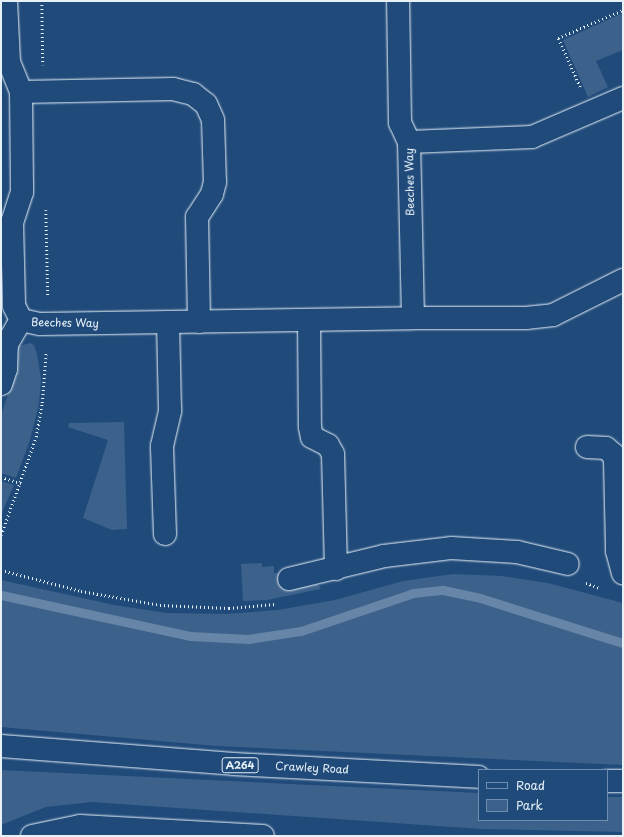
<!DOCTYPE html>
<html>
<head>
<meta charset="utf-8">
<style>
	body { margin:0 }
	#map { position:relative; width:624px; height:837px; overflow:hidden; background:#1f4a7a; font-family:"Playpen Sans",sans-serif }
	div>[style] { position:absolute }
	.green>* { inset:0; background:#3c628c }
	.stream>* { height:9px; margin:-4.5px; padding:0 4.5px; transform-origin:4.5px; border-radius:4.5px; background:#6685a7 }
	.path>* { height:2.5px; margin-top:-1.25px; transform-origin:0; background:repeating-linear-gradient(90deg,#e8f1f8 0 1px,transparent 0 4px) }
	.roads { filter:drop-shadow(0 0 1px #e8f1f8) drop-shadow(0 0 1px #e8f1f8) }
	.minor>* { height:22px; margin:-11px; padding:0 11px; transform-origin:11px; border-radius:11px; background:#1f4a7a }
	.highway>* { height:22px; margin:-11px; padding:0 11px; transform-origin:11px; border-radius:11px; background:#1f4a7a }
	span { translate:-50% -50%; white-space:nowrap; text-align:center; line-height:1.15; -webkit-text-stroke:3px #1f4a7a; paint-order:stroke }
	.shield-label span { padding:1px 3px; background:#1f4a7a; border:1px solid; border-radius:3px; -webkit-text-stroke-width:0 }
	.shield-label { font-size:10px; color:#e8f1f8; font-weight:700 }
	.street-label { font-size:11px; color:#e8f1f8 }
	.frame { position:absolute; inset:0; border:2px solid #e8f1f8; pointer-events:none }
	.legend { position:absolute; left:478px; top:769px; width:130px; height:52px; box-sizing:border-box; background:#1f4a7a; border:1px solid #6f8dac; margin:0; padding:5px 7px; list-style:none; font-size:12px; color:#e8f1f8 }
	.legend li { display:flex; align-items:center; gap:8px; height:20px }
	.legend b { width:20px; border:1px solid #6f8dac }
</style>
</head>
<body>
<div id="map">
	<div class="green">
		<i style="clip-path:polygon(623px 13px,623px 50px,596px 61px,608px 87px,588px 97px,563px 40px)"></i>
		<i style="clip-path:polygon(30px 343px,34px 345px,37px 354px,41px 379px,39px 404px,30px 440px,16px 478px,1px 473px,1px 415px,16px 371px,16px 347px)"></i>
		<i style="clip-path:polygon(124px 422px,127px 529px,112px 530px,83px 518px,108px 440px,68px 427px,69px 423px)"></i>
		<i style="clip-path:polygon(1px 481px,14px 485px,1px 515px)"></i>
		<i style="clip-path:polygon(262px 563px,262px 567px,274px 566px,274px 573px,282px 573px,286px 591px,318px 584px,321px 589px,267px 600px,243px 601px,241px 564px)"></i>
		<i style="clip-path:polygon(453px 574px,502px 576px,548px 583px,623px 603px,623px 765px,216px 746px,1px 727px,1px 580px,114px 605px,167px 613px,226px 614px,278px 610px,335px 600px,403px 581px)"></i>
		<i style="clip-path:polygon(1px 770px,479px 793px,479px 820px,607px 820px,607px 797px,623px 797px,623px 832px,481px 829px,92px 802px,46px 807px,1px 825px)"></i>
	</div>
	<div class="stream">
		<i style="left:1px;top:595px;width:193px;rotate:12.2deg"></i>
		<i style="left:190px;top:636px;width:58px;rotate:3deg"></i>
		<i style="left:248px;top:639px;width:54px;rotate:-8.6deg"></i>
		<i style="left:301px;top:631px;width:118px;rotate:-18.7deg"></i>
		<i style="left:413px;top:593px;width:30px;rotate:-6deg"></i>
		<i style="left:443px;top:590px;width:38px;rotate:12deg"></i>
		<i style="left:480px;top:598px;width:150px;rotate:17.5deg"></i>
	</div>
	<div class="path">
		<i style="left:42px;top:1px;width:64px;rotate:89.1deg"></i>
		<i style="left:580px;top:87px;width:54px;rotate:-114.2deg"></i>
		<i style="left:558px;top:38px;width:71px;rotate:-23.3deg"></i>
		<i style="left:46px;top:210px;width:87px;rotate:88.7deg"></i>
		<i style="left:1px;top:477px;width:21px;rotate:17deg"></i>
		<i style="left:1px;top:535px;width:104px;rotate:-70.3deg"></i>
		<i style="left:36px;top:437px;width:35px;rotate:-80deg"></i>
		<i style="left:42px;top:403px;width:51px;rotate:-85.5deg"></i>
		<i style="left:1px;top:570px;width:83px;rotate:14.7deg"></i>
		<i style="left:81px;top:591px;width:80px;rotate:10deg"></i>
		<i style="left:160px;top:605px;width:69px;rotate:2.5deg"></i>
		<i style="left:229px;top:608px;width:47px;rotate:-4.9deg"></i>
		<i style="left:586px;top:583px;width:15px;rotate:20deg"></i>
	</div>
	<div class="roads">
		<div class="minor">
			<i style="left:6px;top:1px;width:61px;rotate:87.2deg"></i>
			<i style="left:9px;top:62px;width:32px;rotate:68deg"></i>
			<i style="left:21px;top:92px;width:100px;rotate:89.4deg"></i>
			<i style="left:22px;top:192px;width:32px;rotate:108deg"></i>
			<i style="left:12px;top:222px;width:84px;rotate:88.6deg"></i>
			<i style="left:14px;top:306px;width:16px;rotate:63deg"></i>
			<i style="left:21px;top:320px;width:19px;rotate:12deg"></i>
			<i style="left:40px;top:324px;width:373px;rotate:-0.9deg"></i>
			<i style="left:413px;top:318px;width:176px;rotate:-91.3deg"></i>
			<i style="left:409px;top:142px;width:21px;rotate:-115deg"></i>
			<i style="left:400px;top:123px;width:122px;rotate:-90.9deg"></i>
			<i style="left:21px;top:92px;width:152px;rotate:-1.1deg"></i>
			<i style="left:173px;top:89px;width:21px;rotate:14deg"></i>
			<i style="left:193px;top:94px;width:16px;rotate:38deg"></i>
			<i style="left:206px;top:104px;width:17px;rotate:66deg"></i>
			<i style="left:213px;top:120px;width:62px;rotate:88.2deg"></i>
			<i style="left:215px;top:182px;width:12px;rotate:104deg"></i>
			<i style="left:212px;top:194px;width:27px;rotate:123deg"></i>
			<i style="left:197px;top:217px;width:105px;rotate:88.9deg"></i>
			<i style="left:409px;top:142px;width:123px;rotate:-2.3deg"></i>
			<i style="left:532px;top:137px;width:99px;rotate:-23.2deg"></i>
			<i style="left:413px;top:318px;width:113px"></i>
			<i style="left:526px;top:318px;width:27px;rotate:-6deg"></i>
			<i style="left:553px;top:315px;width:78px;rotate:-26.6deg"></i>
			<i style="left:309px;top:320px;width:107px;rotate:89.5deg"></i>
			<i style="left:310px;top:427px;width:10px;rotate:79deg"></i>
			<i style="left:312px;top:437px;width:18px;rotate:27deg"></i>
			<i style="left:328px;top:445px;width:10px;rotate:61deg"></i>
			<i style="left:333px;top:454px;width:115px;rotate:88.5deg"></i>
			<i style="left:1px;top:384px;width:16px;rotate:-72deg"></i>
			<i style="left:6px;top:369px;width:25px;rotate:-88deg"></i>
			<i style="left:7px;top:344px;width:28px;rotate:-60deg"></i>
			<i style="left:587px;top:447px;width:19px;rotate:3deg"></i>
			<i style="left:606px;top:448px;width:9px;rotate:41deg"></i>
			<i style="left:613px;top:454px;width:6px;rotate:72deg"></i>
			<i style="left:615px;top:460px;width:91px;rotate:88.7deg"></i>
			<i style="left:617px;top:551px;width:23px;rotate:75deg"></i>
			<i style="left:165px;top:534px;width:88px;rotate:-92deg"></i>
			<i style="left:162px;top:446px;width:37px;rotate:-77deg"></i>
			<i style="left:170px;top:410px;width:88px;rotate:-91.3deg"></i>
			<i style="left:289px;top:579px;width:98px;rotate:-13.6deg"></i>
			<i style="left:384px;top:556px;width:67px;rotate:-6.8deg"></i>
			<i style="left:451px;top:548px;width:66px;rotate:3.5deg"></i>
			<i style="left:517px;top:552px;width:52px;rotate:13.2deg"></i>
		</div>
		<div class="highway">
			<i style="left:1px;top:746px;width:233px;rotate:4.4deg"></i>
			<i style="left:233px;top:764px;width:246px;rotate:3deg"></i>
			<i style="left:607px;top:781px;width:16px"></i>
			<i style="left:32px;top:836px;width:49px;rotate:-11.8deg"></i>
			<i style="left:80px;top:826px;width:183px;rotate:3.1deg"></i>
		</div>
	</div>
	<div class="shield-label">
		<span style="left:240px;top:765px">A264</span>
	</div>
	<div class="street-label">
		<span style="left:410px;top:182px;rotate:-91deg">Beeches Way</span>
		<span style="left:65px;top:323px;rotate:1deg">Beeches Way</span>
		<span style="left:312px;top:768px;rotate:3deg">Crawley Road</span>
	</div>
	<div class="frame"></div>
	<ul class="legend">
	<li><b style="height:5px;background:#1f4a7a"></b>Road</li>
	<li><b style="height:11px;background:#3c628c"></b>Park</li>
	</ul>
</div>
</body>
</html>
